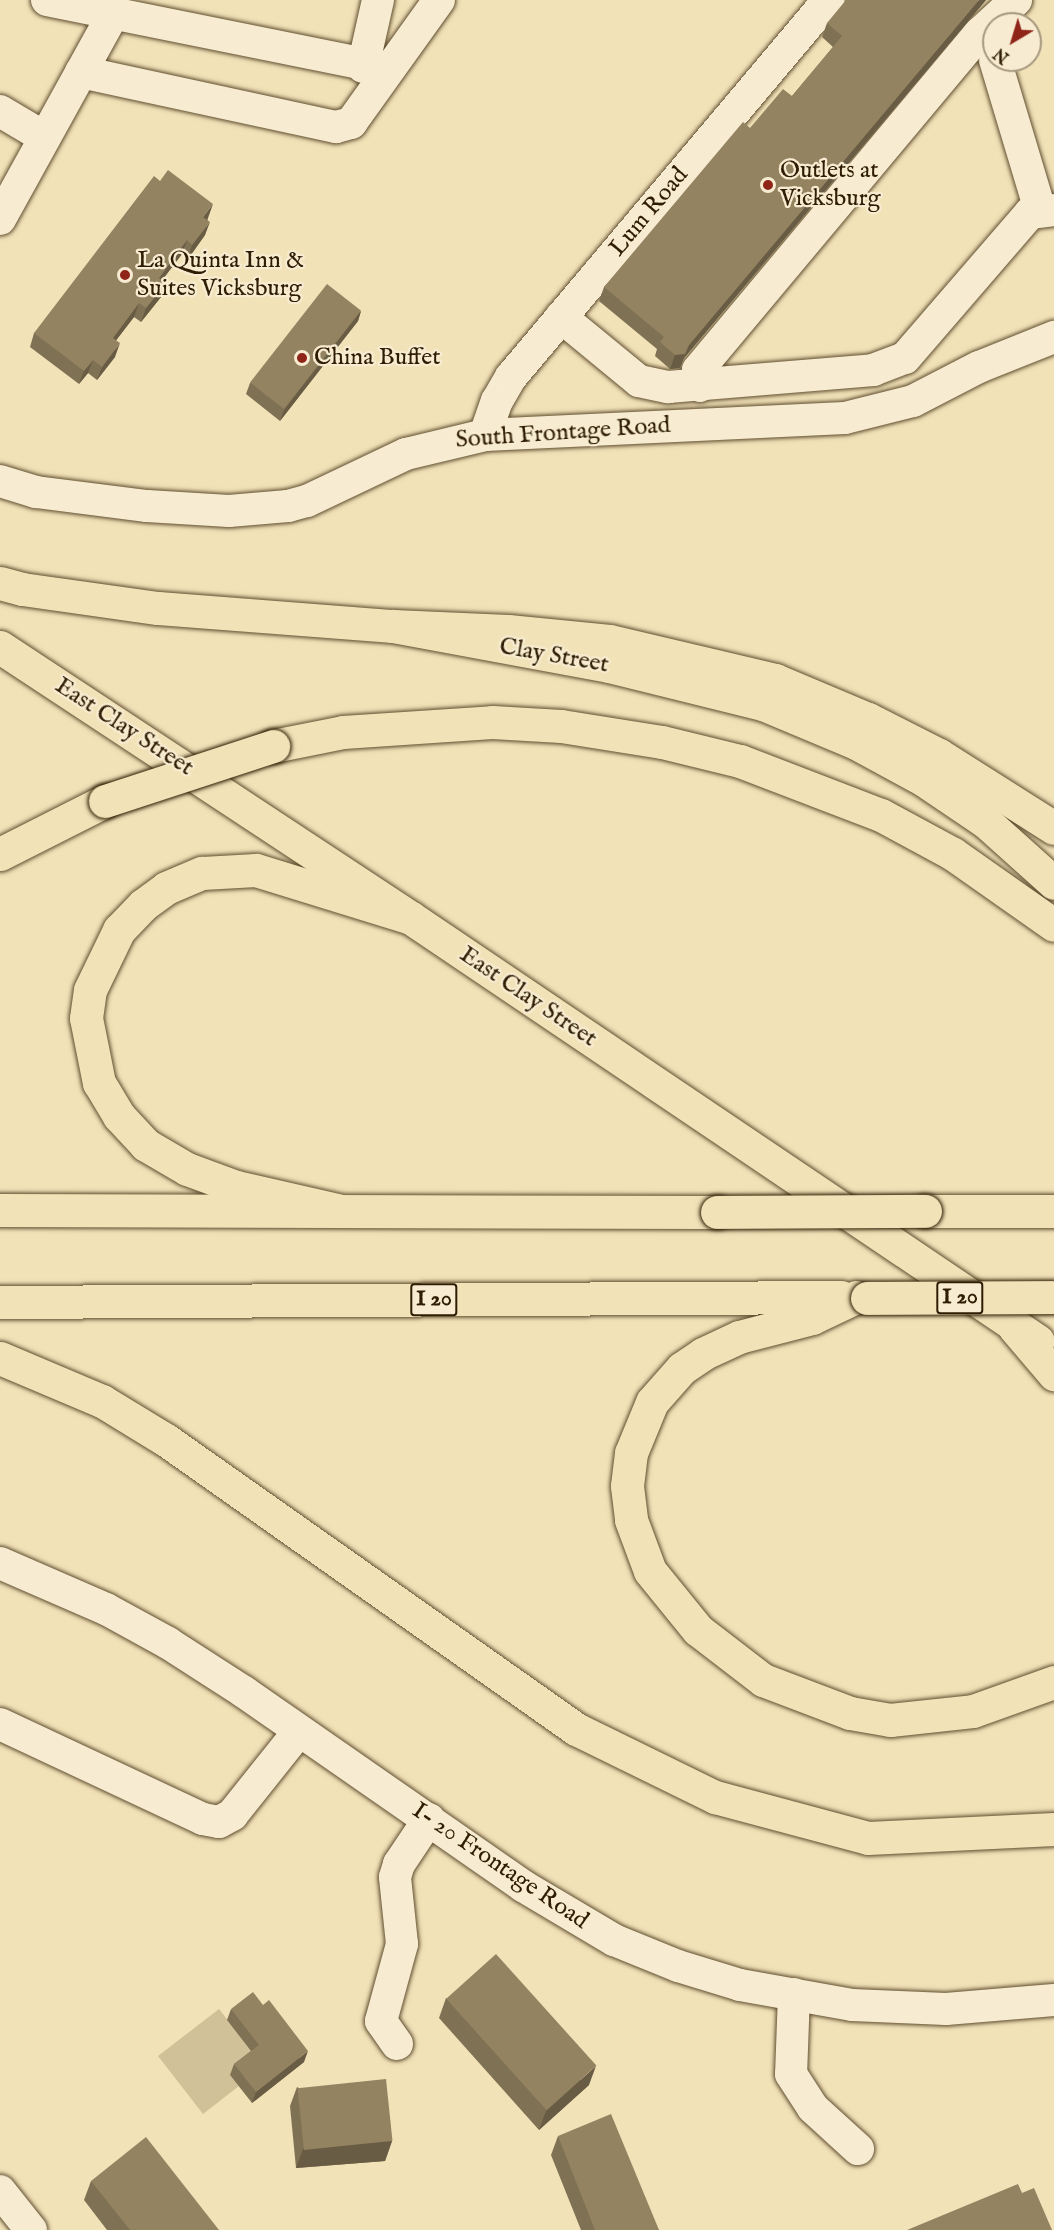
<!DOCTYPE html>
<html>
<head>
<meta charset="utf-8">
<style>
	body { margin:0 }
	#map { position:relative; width:1054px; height:2230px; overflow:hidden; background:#f2e2b8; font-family:"IM FELL English",serif }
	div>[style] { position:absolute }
	.green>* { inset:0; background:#d1c199 }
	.roads { filter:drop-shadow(0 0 2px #604e30) drop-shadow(0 0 2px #604e30) }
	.minor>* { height:32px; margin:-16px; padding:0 16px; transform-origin:16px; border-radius:16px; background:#f7ecd1 }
	.major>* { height:33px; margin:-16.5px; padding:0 16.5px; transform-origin:16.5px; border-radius:16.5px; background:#f2e2b8 }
	.highway>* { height:33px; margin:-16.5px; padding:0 16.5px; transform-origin:16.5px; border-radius:16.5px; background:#f2e2b8 }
	.bridges { filter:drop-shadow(0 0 2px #2f1d03) drop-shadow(0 0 2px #2f1d03) }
	.highway-bridge>* { height:33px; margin:-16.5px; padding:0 16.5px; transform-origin:16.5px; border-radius:16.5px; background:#f2e2b8 }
	.wall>* { inset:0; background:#7f7153 }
	.shaded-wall>* { inset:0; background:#685c44 }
	.building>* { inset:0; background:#948361; transform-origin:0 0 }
	.dots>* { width:16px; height:16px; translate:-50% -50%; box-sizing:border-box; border:3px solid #f7ecd1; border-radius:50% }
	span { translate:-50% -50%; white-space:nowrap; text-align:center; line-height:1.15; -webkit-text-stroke:4.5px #f7ecd1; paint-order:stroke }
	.shield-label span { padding:2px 4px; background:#f7ecd1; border:2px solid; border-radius:4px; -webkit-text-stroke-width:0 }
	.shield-label { font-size:22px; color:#2f1d03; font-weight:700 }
	.poi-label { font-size:24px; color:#2f1d03 }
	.left { translate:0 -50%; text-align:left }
	.street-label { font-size:24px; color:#2f1d03 }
	.north { position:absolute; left:982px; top:12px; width:60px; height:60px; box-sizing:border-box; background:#f7ecd1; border:2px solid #a7997f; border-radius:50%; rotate:218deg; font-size:16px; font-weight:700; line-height:24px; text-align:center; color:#2f1d03 }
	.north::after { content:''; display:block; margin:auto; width:21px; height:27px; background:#8f2418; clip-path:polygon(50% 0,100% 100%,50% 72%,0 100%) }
</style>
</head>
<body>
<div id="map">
	<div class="green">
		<i style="clip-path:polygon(219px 2009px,255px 2055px,230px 2075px,239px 2086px,203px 2114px,158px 2056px)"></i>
	</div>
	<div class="roads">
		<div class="minor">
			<i style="left:47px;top:0;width:348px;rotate:11.4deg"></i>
			<i style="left:995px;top:60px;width:157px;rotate:73.3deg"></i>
			<i style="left:363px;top:67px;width:69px;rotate:-77.4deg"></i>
			<i style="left:81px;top:72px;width:261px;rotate:12.2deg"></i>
			<i style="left:336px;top:127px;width:16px;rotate:-15deg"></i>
			<i style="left:351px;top:123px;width:151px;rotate:-54.4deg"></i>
			<i style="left:0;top:111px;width:51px;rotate:30.6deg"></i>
			<i style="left:0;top:219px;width:232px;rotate:-61.1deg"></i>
			<i style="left:561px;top:317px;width:101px;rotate:39.4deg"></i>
			<i style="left:639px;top:381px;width:30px;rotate:12deg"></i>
			<i style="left:668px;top:387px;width:206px;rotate:-4.7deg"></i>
			<i style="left:873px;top:370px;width:34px;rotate:-21deg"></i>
			<i style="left:905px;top:358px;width:191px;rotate:-49.2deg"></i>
			<i style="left:1030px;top:213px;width:24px;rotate:-7deg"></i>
			<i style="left:700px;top:386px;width:16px;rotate:-97deg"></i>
			<i style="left:698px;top:370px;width:439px;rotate:-50.1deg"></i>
			<i style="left:980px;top:33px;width:49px;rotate:-42.5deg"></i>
			<i style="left:485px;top:435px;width:36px;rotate:-71deg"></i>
			<i style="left:497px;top:401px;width:28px;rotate:-60deg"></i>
			<i style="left:511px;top:377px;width:493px;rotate:-49.9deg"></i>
			<i style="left:0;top:481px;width:38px;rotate:17deg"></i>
			<i style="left:36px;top:492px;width:112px;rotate:7.2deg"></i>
			<i style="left:147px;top:506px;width:82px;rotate:3.5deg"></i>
			<i style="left:229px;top:511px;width:59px;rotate:-4.8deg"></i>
			<i style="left:288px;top:506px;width:20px;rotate:-15deg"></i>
			<i style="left:307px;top:501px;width:110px;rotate:-25.4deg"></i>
			<i style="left:406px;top:454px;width:81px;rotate:-13.5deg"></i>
			<i style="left:485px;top:435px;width:360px;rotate:-2.7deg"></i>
			<i style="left:845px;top:418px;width:70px;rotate:-14deg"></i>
			<i style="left:913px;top:401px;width:74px;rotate:-27.3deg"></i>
			<i style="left:979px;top:367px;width:81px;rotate:-21.8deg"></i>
			<i style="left:0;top:1563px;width:116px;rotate:23.5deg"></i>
			<i style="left:106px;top:1609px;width:71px;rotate:28.7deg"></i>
			<i style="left:168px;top:1643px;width:90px;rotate:32.8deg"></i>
			<i style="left:244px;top:1692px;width:340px;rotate:34.8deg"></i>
			<i style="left:523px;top:1886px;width:106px;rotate:30.7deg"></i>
			<i style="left:614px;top:1940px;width:69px;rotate:22.1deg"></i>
			<i style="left:678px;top:1966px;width:65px;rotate:17deg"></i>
			<i style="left:740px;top:1985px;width:114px;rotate:10.1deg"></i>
			<i style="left:852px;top:2005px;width:94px;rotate:2.4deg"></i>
			<i style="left:946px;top:2009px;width:108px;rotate:-4.8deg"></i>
			<i style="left:0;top:1724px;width:224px;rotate:25.1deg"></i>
			<i style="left:203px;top:1819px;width:16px;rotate:11deg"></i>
			<i style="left:219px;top:1822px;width:15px;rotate:-28deg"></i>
			<i style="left:232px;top:1815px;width:107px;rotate:-51.4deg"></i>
			<i style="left:794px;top:1994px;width:80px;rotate:92.1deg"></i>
			<i style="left:791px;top:2074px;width:40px;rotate:57.1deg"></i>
			<i style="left:813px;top:2108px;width:61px;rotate:42.3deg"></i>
			<i style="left:397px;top:2044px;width:28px;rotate:-125deg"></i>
			<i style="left:381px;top:2021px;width:80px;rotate:-74.7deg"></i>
			<i style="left:402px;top:1944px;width:67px;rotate:-96deg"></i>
			<i style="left:395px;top:1877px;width:14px;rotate:-73deg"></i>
			<i style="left:399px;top:1864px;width:54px;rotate:-56.3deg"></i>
			<i style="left:0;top:2191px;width:50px;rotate:51.5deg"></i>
		</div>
		<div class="major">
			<i style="left:0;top:583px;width:23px;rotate:15deg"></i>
			<i style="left:22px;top:589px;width:137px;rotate:8deg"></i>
			<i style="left:158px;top:608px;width:236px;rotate:4.4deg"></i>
			<i style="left:393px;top:626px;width:220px;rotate:10.5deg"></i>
			<i style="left:609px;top:666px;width:159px;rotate:13.9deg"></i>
			<i style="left:763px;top:704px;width:101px;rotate:22.8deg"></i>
			<i style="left:856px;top:743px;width:77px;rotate:28.6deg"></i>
			<i style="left:924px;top:780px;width:75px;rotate:34.1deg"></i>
			<i style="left:986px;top:822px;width:91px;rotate:41.9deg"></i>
			<i style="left:0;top:647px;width:492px;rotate:33.4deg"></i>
			<i style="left:411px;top:918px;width:756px;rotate:34.01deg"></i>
		</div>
		<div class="highway">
			<i style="left:393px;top:626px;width:115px;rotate:2.5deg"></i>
			<i style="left:508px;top:631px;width:102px;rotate:5.6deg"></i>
			<i style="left:610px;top:641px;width:170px;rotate:13.3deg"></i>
			<i style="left:775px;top:680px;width:101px;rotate:22.8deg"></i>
			<i style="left:868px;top:719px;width:80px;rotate:26.9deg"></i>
			<i style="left:939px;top:755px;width:136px;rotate:32.4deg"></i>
			<i style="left:273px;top:746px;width:71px;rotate:-11.3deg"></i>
			<i style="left:343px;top:732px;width:149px;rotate:-3.8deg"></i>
			<i style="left:492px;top:722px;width:69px;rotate:3.3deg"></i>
			<i style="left:561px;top:726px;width:102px;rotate:9deg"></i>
			<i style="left:662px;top:742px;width:80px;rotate:13.7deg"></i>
			<i style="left:740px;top:761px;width:151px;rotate:21deg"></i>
			<i style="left:881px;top:815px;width:82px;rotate:28.4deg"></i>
			<i style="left:953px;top:854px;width:123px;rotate:35.1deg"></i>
			<i style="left:0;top:854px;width:118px;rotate:-26.8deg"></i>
			<i style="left:0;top:1210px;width:717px;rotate:0.16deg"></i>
			<i style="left:342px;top:1211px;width:109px;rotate:-167.2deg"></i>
			<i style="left:236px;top:1187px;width:52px;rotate:-159.8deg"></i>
			<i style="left:187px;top:1169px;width:48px;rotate:-149.7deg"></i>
			<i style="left:146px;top:1145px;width:40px;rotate:-133deg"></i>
			<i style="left:119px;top:1116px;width:39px;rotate:-121deg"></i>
			<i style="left:99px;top:1083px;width:66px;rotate:-101.3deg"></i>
			<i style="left:86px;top:1018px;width:28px;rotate:-82deg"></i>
			<i style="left:90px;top:990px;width:67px;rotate:-64.2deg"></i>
			<i style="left:119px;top:930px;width:35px;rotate:-46deg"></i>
			<i style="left:143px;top:905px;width:29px;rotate:-36deg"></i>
			<i style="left:166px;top:888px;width:39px;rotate:-23deg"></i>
			<i style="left:202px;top:873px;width:54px;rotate:-3.2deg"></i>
			<i style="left:256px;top:870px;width:162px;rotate:17.2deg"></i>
			<i style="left:925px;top:1211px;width:129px"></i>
			<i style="left:856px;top:1297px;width:49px;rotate:154.5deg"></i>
			<i style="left:812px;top:1318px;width:75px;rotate:165.4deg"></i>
			<i style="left:739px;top:1337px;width:40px;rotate:155deg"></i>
			<i style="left:703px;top:1354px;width:25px;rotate:146deg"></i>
			<i style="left:682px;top:1368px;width:45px;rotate:131.4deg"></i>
			<i style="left:652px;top:1402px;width:55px;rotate:112.4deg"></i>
			<i style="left:631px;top:1453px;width:33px;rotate:97deg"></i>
			<i style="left:627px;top:1486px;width:34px;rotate:83deg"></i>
			<i style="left:631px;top:1520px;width:54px;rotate:69.6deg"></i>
			<i style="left:650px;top:1571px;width:76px;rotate:50.9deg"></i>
			<i style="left:698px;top:1630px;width:82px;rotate:37.6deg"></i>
			<i style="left:763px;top:1680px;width:93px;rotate:20.8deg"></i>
			<i style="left:850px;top:1713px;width:41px;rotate:9.9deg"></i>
			<i style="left:890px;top:1720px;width:83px;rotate:-6.2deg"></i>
			<i style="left:973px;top:1711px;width:86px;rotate:-19.7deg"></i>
			<i style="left:0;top:1302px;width:841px;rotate:-0.34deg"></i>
			<i style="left:1014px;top:1327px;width:62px;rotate:49.6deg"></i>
			<i style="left:0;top:1358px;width:111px;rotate:22.9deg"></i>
			<i style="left:102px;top:1401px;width:75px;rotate:31.4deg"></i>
			<i style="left:166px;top:1440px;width:502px;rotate:35.18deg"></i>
			<i style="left:576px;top:1729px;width:155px;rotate:26.1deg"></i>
			<i style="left:715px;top:1797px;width:158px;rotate:15deg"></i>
			<i style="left:868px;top:1838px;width:186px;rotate:-2.8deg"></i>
		</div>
	</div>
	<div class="bridges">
		<div class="highway-bridge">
			<i style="left:105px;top:801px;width:177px;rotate:-18.1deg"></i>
			<i style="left:717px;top:1212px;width:208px;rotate:-0.3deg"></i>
			<i style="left:867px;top:1298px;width:185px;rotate:-0.3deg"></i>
		</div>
	</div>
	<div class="wall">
		<i style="clip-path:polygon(986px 0,684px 358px,680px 368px,670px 369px,655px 356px,657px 349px,599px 301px,604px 287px,750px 128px,792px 96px,833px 47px,822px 37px,827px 23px)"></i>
		<i style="clip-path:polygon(208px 218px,205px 235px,188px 259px,182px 254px,162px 280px,166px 283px,161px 297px,141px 322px,134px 317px,116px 340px,115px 357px,97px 380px,88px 373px,79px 384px,30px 347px,34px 333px)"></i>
		<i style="clip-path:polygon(361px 311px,358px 321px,280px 421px,246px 394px,250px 383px)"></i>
		<i style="clip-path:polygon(446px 1998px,589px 2085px,539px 2130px,439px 2018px)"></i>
		<i style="clip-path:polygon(231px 2009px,304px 2062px,252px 2103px,230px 2075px,234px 2064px,251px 2051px,227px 2020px)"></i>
		<i style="clip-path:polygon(297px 2087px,392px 2141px,385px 2161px,296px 2168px,290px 2106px)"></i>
		<i style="clip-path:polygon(558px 2136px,659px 2230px,581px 2230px,551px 2155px)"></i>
		<i style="clip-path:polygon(91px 2181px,219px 2230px,107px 2230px,84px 2200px)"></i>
	</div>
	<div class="shaded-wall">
		<i style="clip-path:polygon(979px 0,986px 0,684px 358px,680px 368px,670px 369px,675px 355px,689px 345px)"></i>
		<i style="clip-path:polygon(213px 204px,208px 218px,198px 231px,203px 217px)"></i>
		<i style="clip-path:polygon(210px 222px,205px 235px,188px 259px,192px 245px)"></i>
		<i style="clip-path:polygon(187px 240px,182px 254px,154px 291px,159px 278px)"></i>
		<i style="clip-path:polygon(166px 283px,161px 297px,141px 322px,146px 308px)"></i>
		<i style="clip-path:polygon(139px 303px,134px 317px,108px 351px,113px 338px)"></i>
		<i style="clip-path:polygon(361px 311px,358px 321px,280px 421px,284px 410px)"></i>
		<i style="clip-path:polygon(120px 343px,115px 357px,97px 380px,102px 367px)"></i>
		<i style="clip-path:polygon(93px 360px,88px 373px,79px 384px,84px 371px)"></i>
		<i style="clip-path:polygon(308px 2051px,304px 2062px,252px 2103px,256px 2092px)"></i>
		<i style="clip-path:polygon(596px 2066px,589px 2085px,539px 2130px,546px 2111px)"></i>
		<i style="clip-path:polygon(392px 2141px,385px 2161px,296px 2168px,303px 2149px)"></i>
	</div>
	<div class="building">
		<i style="clip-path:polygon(846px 0,979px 0,689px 345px,685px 354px,675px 355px,660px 342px,664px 337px,604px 287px,743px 122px,750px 128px,783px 89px,792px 96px,842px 36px,827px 23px)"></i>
		<i style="clip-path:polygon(168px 170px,213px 204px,203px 217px,210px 222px,192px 245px,187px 240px,159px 278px,166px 283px,146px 308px,139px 303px,113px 338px,120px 343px,102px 367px,93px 360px,84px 371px,34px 333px,154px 176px,160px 181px)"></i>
		<i style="left:327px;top:284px;width:43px;height:125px;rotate:38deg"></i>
		<i style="left:496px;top:1954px;width:150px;height:67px;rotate:48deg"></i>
		<i style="clip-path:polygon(253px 1992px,263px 2005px,269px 2000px,308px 2051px,256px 2092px,234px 2064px,259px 2045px,231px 2009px)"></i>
		<i style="left:386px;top:2079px;width:62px;height:89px;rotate:84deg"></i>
		<i style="clip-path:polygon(611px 2114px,659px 2230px,595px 2230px,558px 2136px)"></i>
		<i style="clip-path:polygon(146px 2137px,219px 2230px,130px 2230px,91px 2181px)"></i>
		<i style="clip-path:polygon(1018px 2184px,1022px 2193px,1034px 2188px,1052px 2230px,907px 2230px)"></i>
	</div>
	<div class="dots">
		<i style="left:768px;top:185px;background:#8f2418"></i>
		<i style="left:125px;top:275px;background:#8f2418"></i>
		<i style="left:302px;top:358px;background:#8f2418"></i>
	</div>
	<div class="shield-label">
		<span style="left:960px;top:1298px">I 20</span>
		<span style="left:434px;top:1300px">I 20</span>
	</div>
	<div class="poi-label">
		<span class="left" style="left:780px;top:185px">Outlets at<br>Vicksburg</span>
		<span class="left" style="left:137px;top:275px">La Quinta Inn &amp;<br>Suites Vicksburg</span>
		<span class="left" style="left:314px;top:358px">China Buffet</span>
	</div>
	<div class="street-label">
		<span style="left:649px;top:212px;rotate:-50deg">Lum Road</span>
		<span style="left:563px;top:433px;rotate:-4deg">South Frontage Road</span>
		<span style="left:554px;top:656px;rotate:10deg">Clay Street</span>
		<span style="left:124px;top:727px;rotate:33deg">East Clay Street</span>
		<span style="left:528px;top:997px;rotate:34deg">East Clay Street</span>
		<span style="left:500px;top:1866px;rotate:34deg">I- 20 Frontage Road</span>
	</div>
	<div class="north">N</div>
</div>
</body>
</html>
